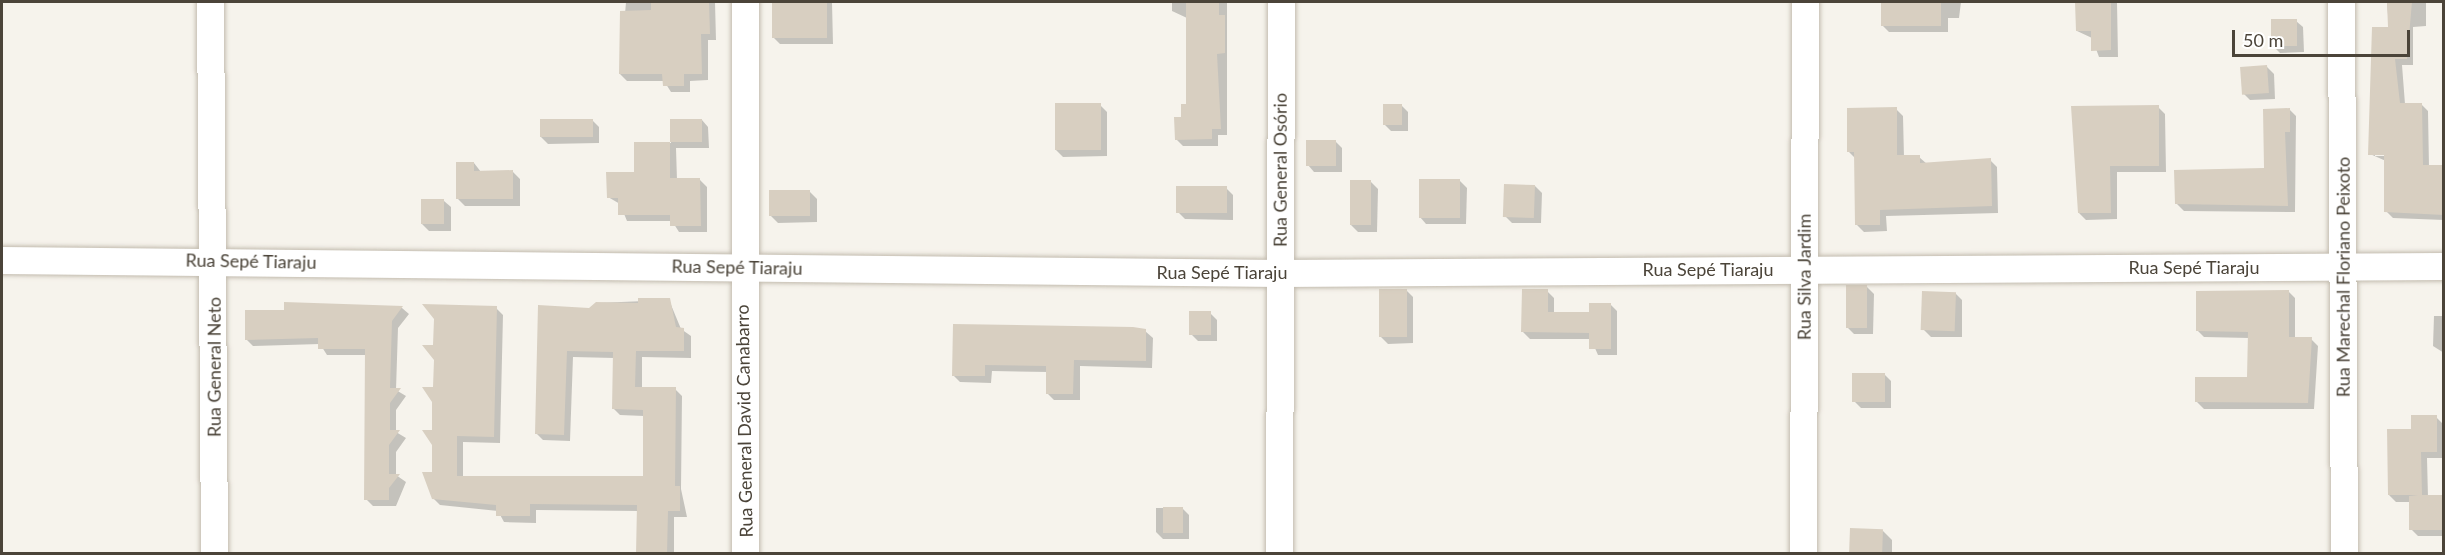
<!DOCTYPE html>
<html>
<head>
<meta charset="utf-8">
<style>
	body { margin:0 }
	#map { position:relative; width:2445px; height:555px; overflow:hidden; background:#f6f3ec; font-family:Lato,sans-serif }
	div>[style] { position:absolute }
	.shadow>* { inset:0; background:#0003 }
	.building>* { inset:0; background:#d8cfc1; transform-origin:0 0 }
	.roads { filter:drop-shadow(0 0 2px #c2bbae) drop-shadow(0 0 2px #c2bbae) }
	.minor>* { height:27px; margin:-13.5px; padding:0 13.5px; transform-origin:13.5px; border-radius:13.5px; background:#fff }
	span { translate:-50% -50%; white-space:nowrap; text-align:center; line-height:1.15; -webkit-text-stroke:6px #fff; paint-order:stroke }
	.street-label { font-size:18px; color:#4b4439 }
	.frame { position:absolute; inset:0; border:3px solid #4b4439; pointer-events:none }
	.scale { position:absolute; left:2232px; top:30px; width:178px; height:27px; box-sizing:border-box; border:3px solid #4b4439; border-top:0; padding-left:8px; font-size:18px; line-height:21px; white-space:nowrap; color:#4b4439; -webkit-text-stroke:4px #fff; paint-order:stroke }
</style>
</head>
<body>
<div id="map">
	<div class="shadow">
		<i style="clip-path:polygon(626px 2px,715px 2px,716px 40px,708px 40px,708px 80px,690px 81px,690px 92px,671px 92px,664px 81px,627px 81px,620px 74px)"></i>
		<i style="clip-path:polygon(784px 2px,873px 2px,832px 2px,833px 44px,780px 44px,773px 37px)"></i>
		<i style="clip-path:polygon(1172px 2px,1227px 2px,1227px 135px,1218px 135px,1218px 146px,1183px 146px,1176px 139px,1188px 105px,1187px 18px,1172px 11px)"></i>
		<i style="clip-path:polygon(1882px 2px,1961px 2px,1959px 18px,1948px 18px,1948px 32px,1889px 32px,1882px 25px)"></i>
		<i style="clip-path:polygon(2076px 2px,2117px 2px,2118px 57px,2099px 57px,2092px 38px,2077px 31px)"></i>
		<i style="clip-path:polygon(evenodd,2387px 2px,2426px 2px,2426px 26px,2413px 27px,2413px 65px,2402px 65px,2405px 104px,2421px 104px,2428px 111px,2429px 167px,2444px 167px,2444px 220px,2393px 218px,2386px 211px,2386px 161px,2370px 154px,2389px 28px,2387px 2px,2375px 153px,2392px 156px,2375px 156px,2375px 153px)"></i>
		<i style="clip-path:polygon(2296px 21px,2303px 27px,2304px 52px,2280px 53px,2273px 46px)"></i>
		<i style="clip-path:polygon(2267px 67px,2274px 74px,2275px 99px,2250px 100px,2243px 93px)"></i>
		<i style="clip-path:polygon(1100px 105px,1107px 112px,1107px 156px,1063px 157px,1056px 150px)"></i>
		<i style="clip-path:polygon(1401px 105px,1408px 112px,1408px 131px,1391px 131px,1384px 124px)"></i>
		<i style="clip-path:polygon(2072px 107px,2158px 107px,2165px 114px,2166px 172px,2117px 172px,2117px 219px,2086px 220px,2079px 213px)"></i>
		<i style="clip-path:polygon(1896px 109px,1903px 116px,1904px 157px,1919px 157px,1927px 164px,1990px 160px,1997px 167px,1998px 213px,1886px 216px,1887px 231px,1864px 232px,1857px 225px,1856px 159px,1849px 152px)"></i>
		<i style="clip-path:polygon(2289px 109px,2296px 116px,2295px 212px,2184px 211px,2177px 204px,2265px 169px)"></i>
		<i style="clip-path:polygon(592px 120px,599px 127px,599px 143px,548px 144px,541px 137px)"></i>
		<i style="clip-path:polygon(672px 120px,702px 120px,708px 127px,709px 148px,676px 148px,677px 180px,700px 180px,707px 187px,707px 232px,679px 232px,672px 221px,627px 221px,620px 204px,608px 197px,635px 173px,635px 143px,671px 143px)"></i>
		<i style="clip-path:polygon(1335px 141px,1342px 148px,1342px 172px,1314px 172px,1308px 165px)"></i>
		<i style="clip-path:polygon(474px 163px,481px 172px,513px 172px,520px 179px,520px 206px,465px 206px,458px 199px)"></i>
		<i style="clip-path:polygon(1460px 181px,1467px 188px,1466px 224px,1426px 224px,1420px 217px)"></i>
		<i style="clip-path:polygon(1371px 182px,1378px 189px,1377px 232px,1358px 232px,1351px 225px)"></i>
		<i style="clip-path:polygon(1535px 186px,1542px 193px,1541px 223px,1512px 223px,1505px 216px)"></i>
		<i style="clip-path:polygon(1226px 188px,1233px 195px,1233px 220px,1185px 219px,1178px 212px)"></i>
		<i style="clip-path:polygon(810px 192px,817px 199px,817px 222px,778px 223px,771px 216px)"></i>
		<i style="clip-path:polygon(444px 201px,451px 207px,451px 231px,429px 231px,422px 224px)"></i>
		<i style="clip-path:polygon(1867px 287px,1874px 294px,1873px 334px,1854px 334px,1847px 327px)"></i>
		<i style="clip-path:polygon(1406px 290px,1413px 297px,1413px 343px,1388px 344px,1381px 337px)"></i>
		<i style="clip-path:polygon(1547px 291px,1554px 298px,1554px 313px,1591px 313px,1610px 304px,1617px 311px,1617px 355px,1598px 355px,1591px 339px,1530px 339px,1523px 332px)"></i>
		<i style="clip-path:polygon(2288px 291px,2295px 298px,2295px 339px,2311px 339px,2318px 346px,2314px 409px,2204px 409px,2197px 402px,2249px 379px,2249px 338px,2204px 337px,2197px 330px)"></i>
		<i style="clip-path:polygon(1955px 293px,1962px 300px,1962px 337px,1931px 337px,1924px 330px)"></i>
		<i style="clip-path:polygon(669px 300px,681px 329px,691px 336px,691px 358px,642px 357px,642px 388px,675px 389px,682px 396px,681px 489px,687px 517px,674px 517px,674px 554px,638px 554px,639px 511px,536px 510px,536px 523px,504px 522px,498px 511px,440px 505px,433px 498px,435px 347px,496px 308px,503px 315px,500px 443px,463px 442px,463px 478px,644px 477px,644px 416px,620px 415px,613px 408px,614px 358px,573px 357px,570px 441px,543px 440px,536px 433px,540px 307px,590px 309px,597px 303px)"></i>
		<i style="clip-path:polygon(285px 303px,402px 308px,409px 314px,398px 328px,396px 390px,406px 396px,396px 410px,396px 432px,406px 438px,396px 452px,396px 475px,406px 482px,396px 506px,373px 506px,366px 499px,366px 355px,327px 355px,320px 344px,253px 346px,246px 339px,285px 312px)"></i>
		<i style="clip-path:polygon(1210px 313px,1217px 320px,1217px 341px,1198px 341px,1191px 334px)"></i>
		<i style="clip-path:polygon(2434px 316px,2444px 316px,2444px 353px,2433px 346px)"></i>
		<i style="clip-path:polygon(954px 325px,1145px 331px,1153px 338px,1152px 368px,1080px 366px,1080px 400px,1054px 400px,1047px 393px,1048px 372px,992px 371px,991px 383px,960px 382px,953px 375px)"></i>
		<i style="clip-path:polygon(1884px 374px,1891px 381px,1891px 408px,1861px 408px,1854px 401px)"></i>
		<i style="clip-path:polygon(2436px 417px,2443px 424px,2443px 458px,2427px 458px,2428px 497px,2444px 497px,2444px 536px,2418px 536px,2411px 529px,2411px 502px,2396px 502px,2389px 495px,2413px 430px)"></i>
		<i style="clip-path:polygon(1156px 508px,1182px 508px,1189px 515px,1189px 539px,1163px 539px,1156px 532px)"></i>
		<i style="clip-path:polygon(1883px 531px,1892px 540px,1892px 554px,1851px 554px)"></i>
	</div>
	<div class="building">
		<i style="clip-path:polygon(651px 2px,709px 2px,710px 34px,701px 34px,702px 74px,684px 74px,684px 86px,663px 86px,662px 74px,619px 74px,620px 11px,651px 10px)"></i>
		<i style="left:772px;top:2px;width:55px;height:36px"></i>
		<i style="clip-path:polygon(1186px 2px,1219px 2px,1219px 15px,1225px 15px,1225px 53px,1217px 54px,1221px 129px,1212px 129px,1212px 139px,1175px 140px,1174px 117px,1181px 117px,1181px 104px,1186px 104px)"></i>
		<i style="left:1881px;top:2px;width:60px;height:24px"></i>
		<i style="clip-path:polygon(2075px 2px,2111px 2px,2111px 50px,2091px 51px,2091px 31px,2076px 31px)"></i>
		<i style="clip-path:polygon(2387px 2px,2412px 2px,2407px 59px,2395px 59px,2400px 103px,2422px 103px,2423px 165px,2444px 165px,2444px 215px,2384px 212px,2384px 155px,2368px 155px,2372px 27px,2388px 27px)"></i>
		<i style="left:2297px;top:19px;width:27px;height:26px;rotate:90deg"></i>
		<i style="left:2267px;top:65px;width:28px;height:27px;rotate:86deg"></i>
		<i style="left:1101px;top:103px;width:47px;height:46px;rotate:90deg"></i>
		<i style="left:1383px;top:104px;width:19px;height:21px"></i>
		<i style="clip-path:polygon(2159px 105px,2159px 166px,2110px 166px,2111px 213px,2078px 213px,2071px 106px)"></i>
		<i style="clip-path:polygon(1897px 107px,1897px 155px,1920px 155px,1920px 163px,1991px 158px,1992px 206px,1880px 210px,1880px 225px,1855px 225px,1854px 152px,1847px 152px,1847px 108px)"></i>
		<i style="clip-path:polygon(2290px 108px,2290px 132px,2285px 132px,2288px 206px,2175px 204px,2174px 170px,2264px 168px,2263px 109px)"></i>
		<i style="left:540px;top:119px;width:53px;height:18px"></i>
		<i style="left:670px;top:119px;width:32px;height:23px"></i>
		<i style="left:1306px;top:140px;width:30px;height:26px"></i>
		<i style="clip-path:polygon(634px 142px,670px 142px,670px 178px,700px 178px,701px 226px,670px 226px,670px 215px,618px 215px,618px 198px,607px 198px,606px 172px,634px 172px)"></i>
		<i style="clip-path:polygon(456px 162px,474px 162px,474px 171px,513px 170px,513px 199px,456px 199px)"></i>
		<i style="left:1419px;top:179px;width:41px;height:39px"></i>
		<i style="left:1350px;top:180px;width:21px;height:45px"></i>
		<i style="left:1504px;top:184px;width:31px;height:33px;rotate:2deg"></i>
		<i style="left:1176px;top:186px;width:51px;height:27px"></i>
		<i style="left:769px;top:190px;width:41px;height:26px"></i>
		<i style="left:421px;top:199px;width:23px;height:25px"></i>
		<i style="left:1846px;top:285px;width:21px;height:43px"></i>
		<i style="left:1379px;top:289px;width:28px;height:48px"></i>
		<i style="clip-path:polygon(1522px 289px,1548px 289px,1548px 312px,1589px 312px,1589px 303px,1611px 303px,1611px 349px,1589px 349px,1589px 333px,1521px 332px)"></i>
		<i style="clip-path:polygon(2289px 290px,2289px 337px,2312px 337px,2308px 403px,2195px 402px,2195px 377px,2247px 377px,2248px 332px,2196px 331px,2196px 291px)"></i>
		<i style="left:1922px;top:291px;width:34px;height:39px;rotate:2deg"></i>
		<i style="clip-path:polygon(638px 298px,670px 298px,676px 327px,684px 328px,684px 351px,636px 351px,635px 387px,676px 387px,675px 486px,680px 486px,680px 511px,668px 511px,667px 554px,636px 554px,637px 505px,530px 504px,530px 516px,496px 516px,496px 505px,432px 499px,422px 472px,432px 472px,432px 445px,422px 430px,432px 430px,432px 402px,422px 387px,433px 387px,434px 360px,422px 345px,433px 345px,434px 319px,422px 304px,497px 306px,494px 437px,457px 436px,457px 476px,643px 476px,643px 410px,612px 409px,613px 352px,567px 351px,564px 435px,535px 434px,538px 305px,589px 308px,596px 302px,638px 303px)"></i>
		<i style="clip-path:polygon(284px 302px,403px 306px,392px 321px,390px 388px,401px 388px,390px 403px,390px 430px,400px 430px,389px 445px,389px 474px,400px 474px,389px 488px,389px 500px,364px 500px,365px 349px,318px 349px,318px 338px,245px 340px,245px 310px,284px 310px)"></i>
		<i style="left:1211px;top:311px;width:24px;height:22px;rotate:90deg"></i>
		<i style="clip-path:polygon(953px 324px,1133px 327px,1146px 329px,1146px 361px,1074px 360px,1073px 394px,1046px 394px,1046px 366px,985px 365px,985px 376px,952px 376px)"></i>
		<i style="left:1852px;top:373px;width:33px;height:29px"></i>
		<i style="clip-path:polygon(2411px 415px,2437px 415px,2437px 452px,2421px 452px,2422px 495px,2444px 495px,2444px 530px,2409px 530px,2409px 496px,2418px 495px,2388px 495px,2387px 429px,2411px 429px)"></i>
		<i style="left:1163px;top:507px;width:20px;height:26px"></i>
		<i style="left:1850px;top:528px;width:33px;height:26px;rotate:2deg"></i>
	</div>
	<div class="roads">
		<div class="minor">
			<i style="left:210px;top:2px;width:552px;rotate:89.58deg"></i>
			<i style="left:745px;top:2px;width:552px;rotate:90deg"></i>
			<i style="left:2341px;top:2px;width:552px;rotate:89.69deg"></i>
			<i style="left:2px;top:260px;width:1278px;rotate:0.58deg"></i>
			<i style="left:1280px;top:273px;width:1164px;rotate:-0.34deg"></i>
			<i style="left:1279px;top:554px;width:552px;rotate:-89.79deg"></i>
			<i style="left:1803px;top:554px;width:552px;rotate:-89.79deg"></i>
		</div>
	</div>
	<div class="street-label">
		<span style="left:1280px;top:170px;rotate:-90deg">Rua General Osório</span>
		<span style="left:251px;top:261px;rotate:1deg">Rua Sepé Tiaraju</span>
		<span style="left:737px;top:267px;rotate:1deg">Rua Sepé Tiaraju</span>
		<span style="left:2194px;top:267px">Rua Sepé Tiaraju</span>
		<span style="left:1708px;top:269px">Rua Sepé Tiaraju</span>
		<span style="left:1222px;top:272px">Rua Sepé Tiaraju</span>
		<span style="left:1804px;top:277px;rotate:-90deg">Rua Silva Jardim</span>
		<span style="left:2343px;top:277px;rotate:-90deg">Rua Marechal Floriano Peixoto</span>
		<span style="left:214px;top:367px;rotate:-90deg">Rua General Neto</span>
		<span style="left:744px;top:421px;rotate:-91deg">Rua General David Canabarro</span>
	</div>
	<div class="frame"></div>
	<div class="scale">50 m</div>
</div>
</body>
</html>
